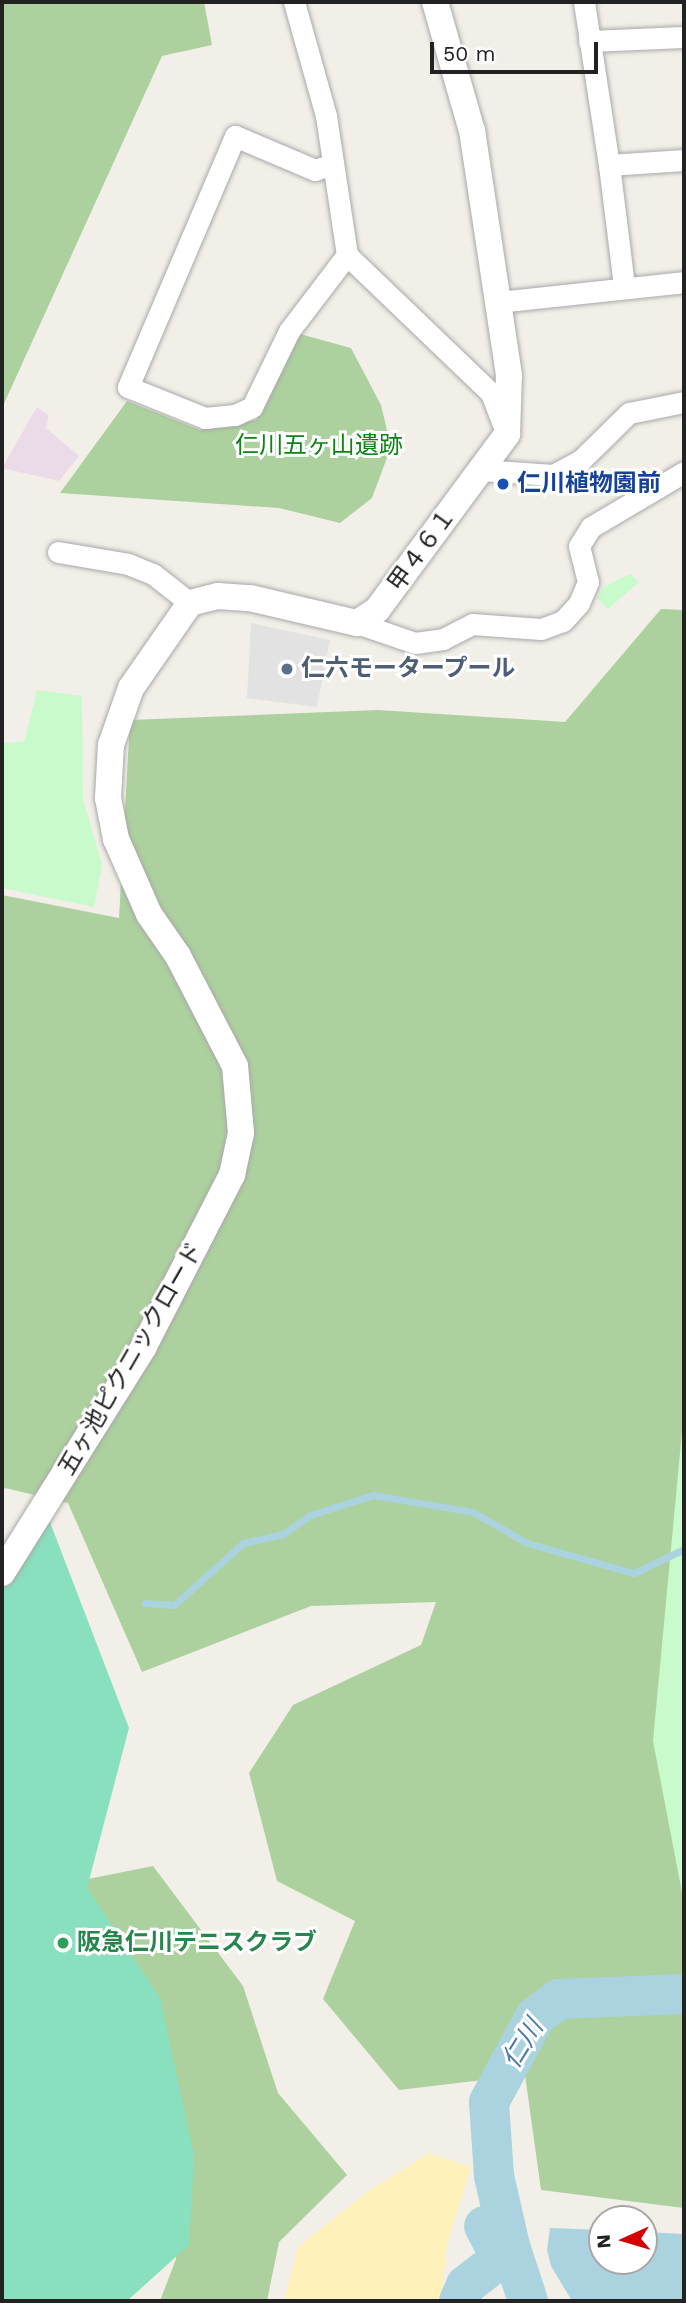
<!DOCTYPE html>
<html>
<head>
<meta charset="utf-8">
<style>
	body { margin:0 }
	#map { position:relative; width:686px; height:2303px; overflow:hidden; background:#f2efe9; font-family:"Work Sans","Noto Sans JP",sans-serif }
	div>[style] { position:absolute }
	.industrial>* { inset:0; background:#ebdbe8 }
	.forest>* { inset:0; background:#add19e }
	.sand>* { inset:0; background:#fff1ba }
	.park>* { inset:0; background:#c8facc }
	.pitch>* { inset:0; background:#88e0be }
	.parking>* { inset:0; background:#e2e2e2 }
	.water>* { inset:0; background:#aad3df }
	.stream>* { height:7px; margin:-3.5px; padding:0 3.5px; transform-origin:3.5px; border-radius:3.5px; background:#aad3df }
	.river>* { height:40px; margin:-20px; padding:0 20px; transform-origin:20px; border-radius:20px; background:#aad3df }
	.roads { filter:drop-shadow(0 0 2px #a9a9a9) drop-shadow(0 0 2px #a9a9a9) }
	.minor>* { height:21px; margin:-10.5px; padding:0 10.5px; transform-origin:10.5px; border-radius:10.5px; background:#fff }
	.tertiary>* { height:26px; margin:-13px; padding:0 13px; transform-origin:13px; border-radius:13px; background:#fff }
	.dots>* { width:19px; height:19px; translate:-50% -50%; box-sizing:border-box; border:4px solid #fff; border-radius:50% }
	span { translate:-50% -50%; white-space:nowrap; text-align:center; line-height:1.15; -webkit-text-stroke:6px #fff; paint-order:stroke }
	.park-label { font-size:24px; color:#0c8416 }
	.transit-label { font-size:24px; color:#164399; font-weight:700 }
	.left { translate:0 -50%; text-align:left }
	.street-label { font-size:24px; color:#222 }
	.service-label { font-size:24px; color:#4e5e75; font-weight:700 }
	.leisure-label { font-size:24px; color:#27864d; font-weight:700 }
	.water-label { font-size:26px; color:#4a7aab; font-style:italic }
	.frame { position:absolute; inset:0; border:4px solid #222; pointer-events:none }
	.north { position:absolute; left:588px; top:2205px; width:70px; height:70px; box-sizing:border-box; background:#fff; border:2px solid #a7a7a7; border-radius:50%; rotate:266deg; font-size:19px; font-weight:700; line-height:28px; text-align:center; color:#222 }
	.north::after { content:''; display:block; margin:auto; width:24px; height:32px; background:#d40000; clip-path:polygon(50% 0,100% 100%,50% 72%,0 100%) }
	.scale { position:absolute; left:430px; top:42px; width:168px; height:32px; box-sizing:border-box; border:4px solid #222; border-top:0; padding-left:9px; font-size:21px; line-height:24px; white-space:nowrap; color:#222; -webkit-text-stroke:5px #fff; paint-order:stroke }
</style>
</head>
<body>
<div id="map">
	<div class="industrial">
		<i style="clip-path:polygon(37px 407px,49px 415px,46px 428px,79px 456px,59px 481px,2px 468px)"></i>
	</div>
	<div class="forest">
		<i style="clip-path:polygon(2px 2px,204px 2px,212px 45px,162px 56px,2px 408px)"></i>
		<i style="clip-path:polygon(300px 334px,351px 348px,381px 405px,391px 447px,372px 498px,340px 523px,279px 508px,60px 493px,127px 401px,200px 430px,256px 420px)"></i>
		<i style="clip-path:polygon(661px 609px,684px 610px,684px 2208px,541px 2190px,525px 2075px,399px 2090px,323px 1999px,355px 1921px,277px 1881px,249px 1773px,293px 1705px,421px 1645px,436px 1602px,311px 1606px,142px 1672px,68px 1503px,5px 1488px,2px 1493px,2px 895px,119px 918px,130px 720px,378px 710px,565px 722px)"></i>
		<i style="clip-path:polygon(153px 1866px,243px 1986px,278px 2093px,347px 2175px,279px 2242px,267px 2301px,160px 2301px,176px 2259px,182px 2155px,73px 1882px)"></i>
	</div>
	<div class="sand">
		<i style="clip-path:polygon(429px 2153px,471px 2167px,447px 2244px,441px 2301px,284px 2301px,298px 2247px,367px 2192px)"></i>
	</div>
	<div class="park">
		<i style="clip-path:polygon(630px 574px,639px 582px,608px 609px,597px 598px,604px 587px)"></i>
		<i style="clip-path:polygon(37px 690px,82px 696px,83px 799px,102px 864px,94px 907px,2px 888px,2px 743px,24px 742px)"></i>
		<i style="clip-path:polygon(684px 1410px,684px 1903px,653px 1741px)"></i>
	</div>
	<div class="pitch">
		<i style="clip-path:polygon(48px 1517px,129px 1728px,87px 1888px,160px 1998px,194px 2156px,189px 2245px,127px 2301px,2px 2301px,2px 1585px)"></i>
	</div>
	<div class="parking">
		<i style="clip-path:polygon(251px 623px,330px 640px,317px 707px,247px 698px)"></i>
	</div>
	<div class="water">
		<i style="clip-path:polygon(550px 2228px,602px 2230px,602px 2261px,644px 2261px,644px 2232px,684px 2234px,684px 2301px,572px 2301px,551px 2266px,547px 2250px)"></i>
	</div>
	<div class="stream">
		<i style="left:145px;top:1603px;width:29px;rotate:4deg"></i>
		<i style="left:174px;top:1605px;width:93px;rotate:-41.9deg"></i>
		<i style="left:243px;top:1543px;width:41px;rotate:-12.7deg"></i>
		<i style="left:283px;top:1534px;width:33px;rotate:-35deg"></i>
		<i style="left:310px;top:1515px;width:66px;rotate:-17.6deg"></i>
		<i style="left:373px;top:1495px;width:101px;rotate:9.6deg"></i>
		<i style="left:473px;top:1512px;width:62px;rotate:29.9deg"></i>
		<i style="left:527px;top:1543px;width:111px;rotate:15.7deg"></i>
		<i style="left:634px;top:1573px;width:55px;rotate:-25.6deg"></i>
	</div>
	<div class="river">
		<i style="left:459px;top:2301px;width:17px;rotate:-66deg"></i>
		<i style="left:466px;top:2285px;width:44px;rotate:-37.6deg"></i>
		<i style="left:501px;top:2258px;width:36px;rotate:-118deg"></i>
		<i style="left:528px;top:2301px;width:58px;rotate:-108.1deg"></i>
		<i style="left:510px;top:2246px;width:72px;rotate:-102.9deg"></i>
		<i style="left:494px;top:2176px;width:74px;rotate:-93.9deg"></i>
		<i style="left:489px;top:2102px;width:97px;rotate:-61.6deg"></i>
		<i style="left:535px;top:2017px;width:30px;rotate:-37deg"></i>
		<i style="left:559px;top:1999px;width:125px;rotate:-2.3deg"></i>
	</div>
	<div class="roads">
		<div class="minor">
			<i style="left:294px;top:2px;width:118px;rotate:74.3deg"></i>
			<i style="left:326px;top:116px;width:141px;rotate:81.4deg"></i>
			<i style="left:347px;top:255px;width:199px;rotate:43.8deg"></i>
			<i style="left:491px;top:393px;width:39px;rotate:69deg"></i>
			<i style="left:584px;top:2px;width:165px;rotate:81.3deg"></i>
			<i style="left:609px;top:165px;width:75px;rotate:-3.8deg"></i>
			<i style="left:589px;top:41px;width:95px;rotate:-2.4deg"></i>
			<i style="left:333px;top:164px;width:19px;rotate:162deg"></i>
			<i style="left:315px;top:170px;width:87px;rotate:-157deg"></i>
			<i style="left:235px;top:136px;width:273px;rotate:113.1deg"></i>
			<i style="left:128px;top:387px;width:83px;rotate:21.9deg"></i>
			<i style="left:205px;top:418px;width:30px;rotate:-6deg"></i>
			<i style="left:235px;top:415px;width:19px;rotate:-25deg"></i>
			<i style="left:252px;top:407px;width:85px;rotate:-64deg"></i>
			<i style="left:289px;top:331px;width:96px;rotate:-52.7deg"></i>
			<i style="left:609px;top:165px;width:122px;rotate:82.9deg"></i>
			<i style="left:498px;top:302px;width:187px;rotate:-6.1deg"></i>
			<i style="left:481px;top:470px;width:72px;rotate:4deg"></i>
			<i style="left:553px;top:475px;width:32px;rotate:-28deg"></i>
			<i style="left:581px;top:460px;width:67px;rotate:-44.4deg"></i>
			<i style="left:629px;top:413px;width:56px;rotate:-11.3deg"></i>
			<i style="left:58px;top:552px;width:71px;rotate:9.7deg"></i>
			<i style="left:128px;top:564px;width:27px;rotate:22deg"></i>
			<i style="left:153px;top:574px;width:47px;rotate:38.1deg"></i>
			<i style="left:357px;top:623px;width:61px;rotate:19deg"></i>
			<i style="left:415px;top:643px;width:28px;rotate:-8deg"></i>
			<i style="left:443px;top:639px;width:33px;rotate:-27deg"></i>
			<i style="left:472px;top:624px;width:69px;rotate:4.1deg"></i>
			<i style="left:541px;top:629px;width:23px;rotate:-20deg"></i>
			<i style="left:563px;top:621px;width:24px;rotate:-48deg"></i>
			<i style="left:579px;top:603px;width:23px;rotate:-67deg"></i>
			<i style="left:588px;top:582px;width:37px;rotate:-104deg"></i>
			<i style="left:579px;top:546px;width:22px;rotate:-58deg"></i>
			<i style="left:591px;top:527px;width:108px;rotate:-30.6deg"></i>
		</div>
		<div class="tertiary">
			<i style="left:2px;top:1573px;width:266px;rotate:-57.9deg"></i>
			<i style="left:143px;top:1348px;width:195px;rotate:-62.8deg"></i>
			<i style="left:232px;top:1175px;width:43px;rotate:-77.9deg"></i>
			<i style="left:241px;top:1133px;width:67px;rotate:-95.1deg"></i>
			<i style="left:235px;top:1066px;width:124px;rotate:-117.4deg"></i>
			<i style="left:178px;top:956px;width:51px;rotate:-124.6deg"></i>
			<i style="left:149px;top:914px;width:82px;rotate:-113.7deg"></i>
			<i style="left:116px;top:839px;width:42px;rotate:-101deg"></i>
			<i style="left:108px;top:798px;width:53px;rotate:-86.8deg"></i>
			<i style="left:111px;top:745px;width:60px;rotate:-70.7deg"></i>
			<i style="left:131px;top:688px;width:103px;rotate:-55.2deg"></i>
			<i style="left:190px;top:603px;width:29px;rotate:-14deg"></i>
			<i style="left:218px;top:596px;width:32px;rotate:4deg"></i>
			<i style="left:250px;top:598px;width:110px;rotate:13.2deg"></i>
			<i style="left:357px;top:623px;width:24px;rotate:-33deg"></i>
			<i style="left:377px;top:610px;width:219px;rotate:-53.5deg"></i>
			<i style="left:507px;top:434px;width:59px;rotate:-88.1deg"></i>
			<i style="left:509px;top:375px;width:247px;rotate:-98.6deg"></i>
			<i style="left:472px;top:131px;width:134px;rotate:-106deg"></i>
		</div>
	</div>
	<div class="dots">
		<i style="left:503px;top:484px;background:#1a4fb4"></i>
		<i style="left:287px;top:669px;background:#5c6f8a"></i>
		<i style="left:63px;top:1943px;background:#2e9e5b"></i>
	</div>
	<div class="park-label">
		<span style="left:319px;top:446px">仁川五ヶ山遺跡</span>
	</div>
	<div class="transit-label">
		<span class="left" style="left:517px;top:484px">仁川植物園前</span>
	</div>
	<div class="street-label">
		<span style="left:422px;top:550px;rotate:-54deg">甲４６１</span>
		<span style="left:131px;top:1359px;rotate:-60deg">五ヶ池ピクニックロード</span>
	</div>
	<div class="service-label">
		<span class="left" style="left:301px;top:669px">仁六モータープール</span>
	</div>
	<div class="leisure-label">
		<span class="left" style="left:77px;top:1943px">阪急仁川テニスクラブ</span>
	</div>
	<div class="water-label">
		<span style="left:523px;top:2044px;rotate:-58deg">仁川</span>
	</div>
	<div class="frame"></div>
	<div class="north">N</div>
	<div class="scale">50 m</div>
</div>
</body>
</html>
